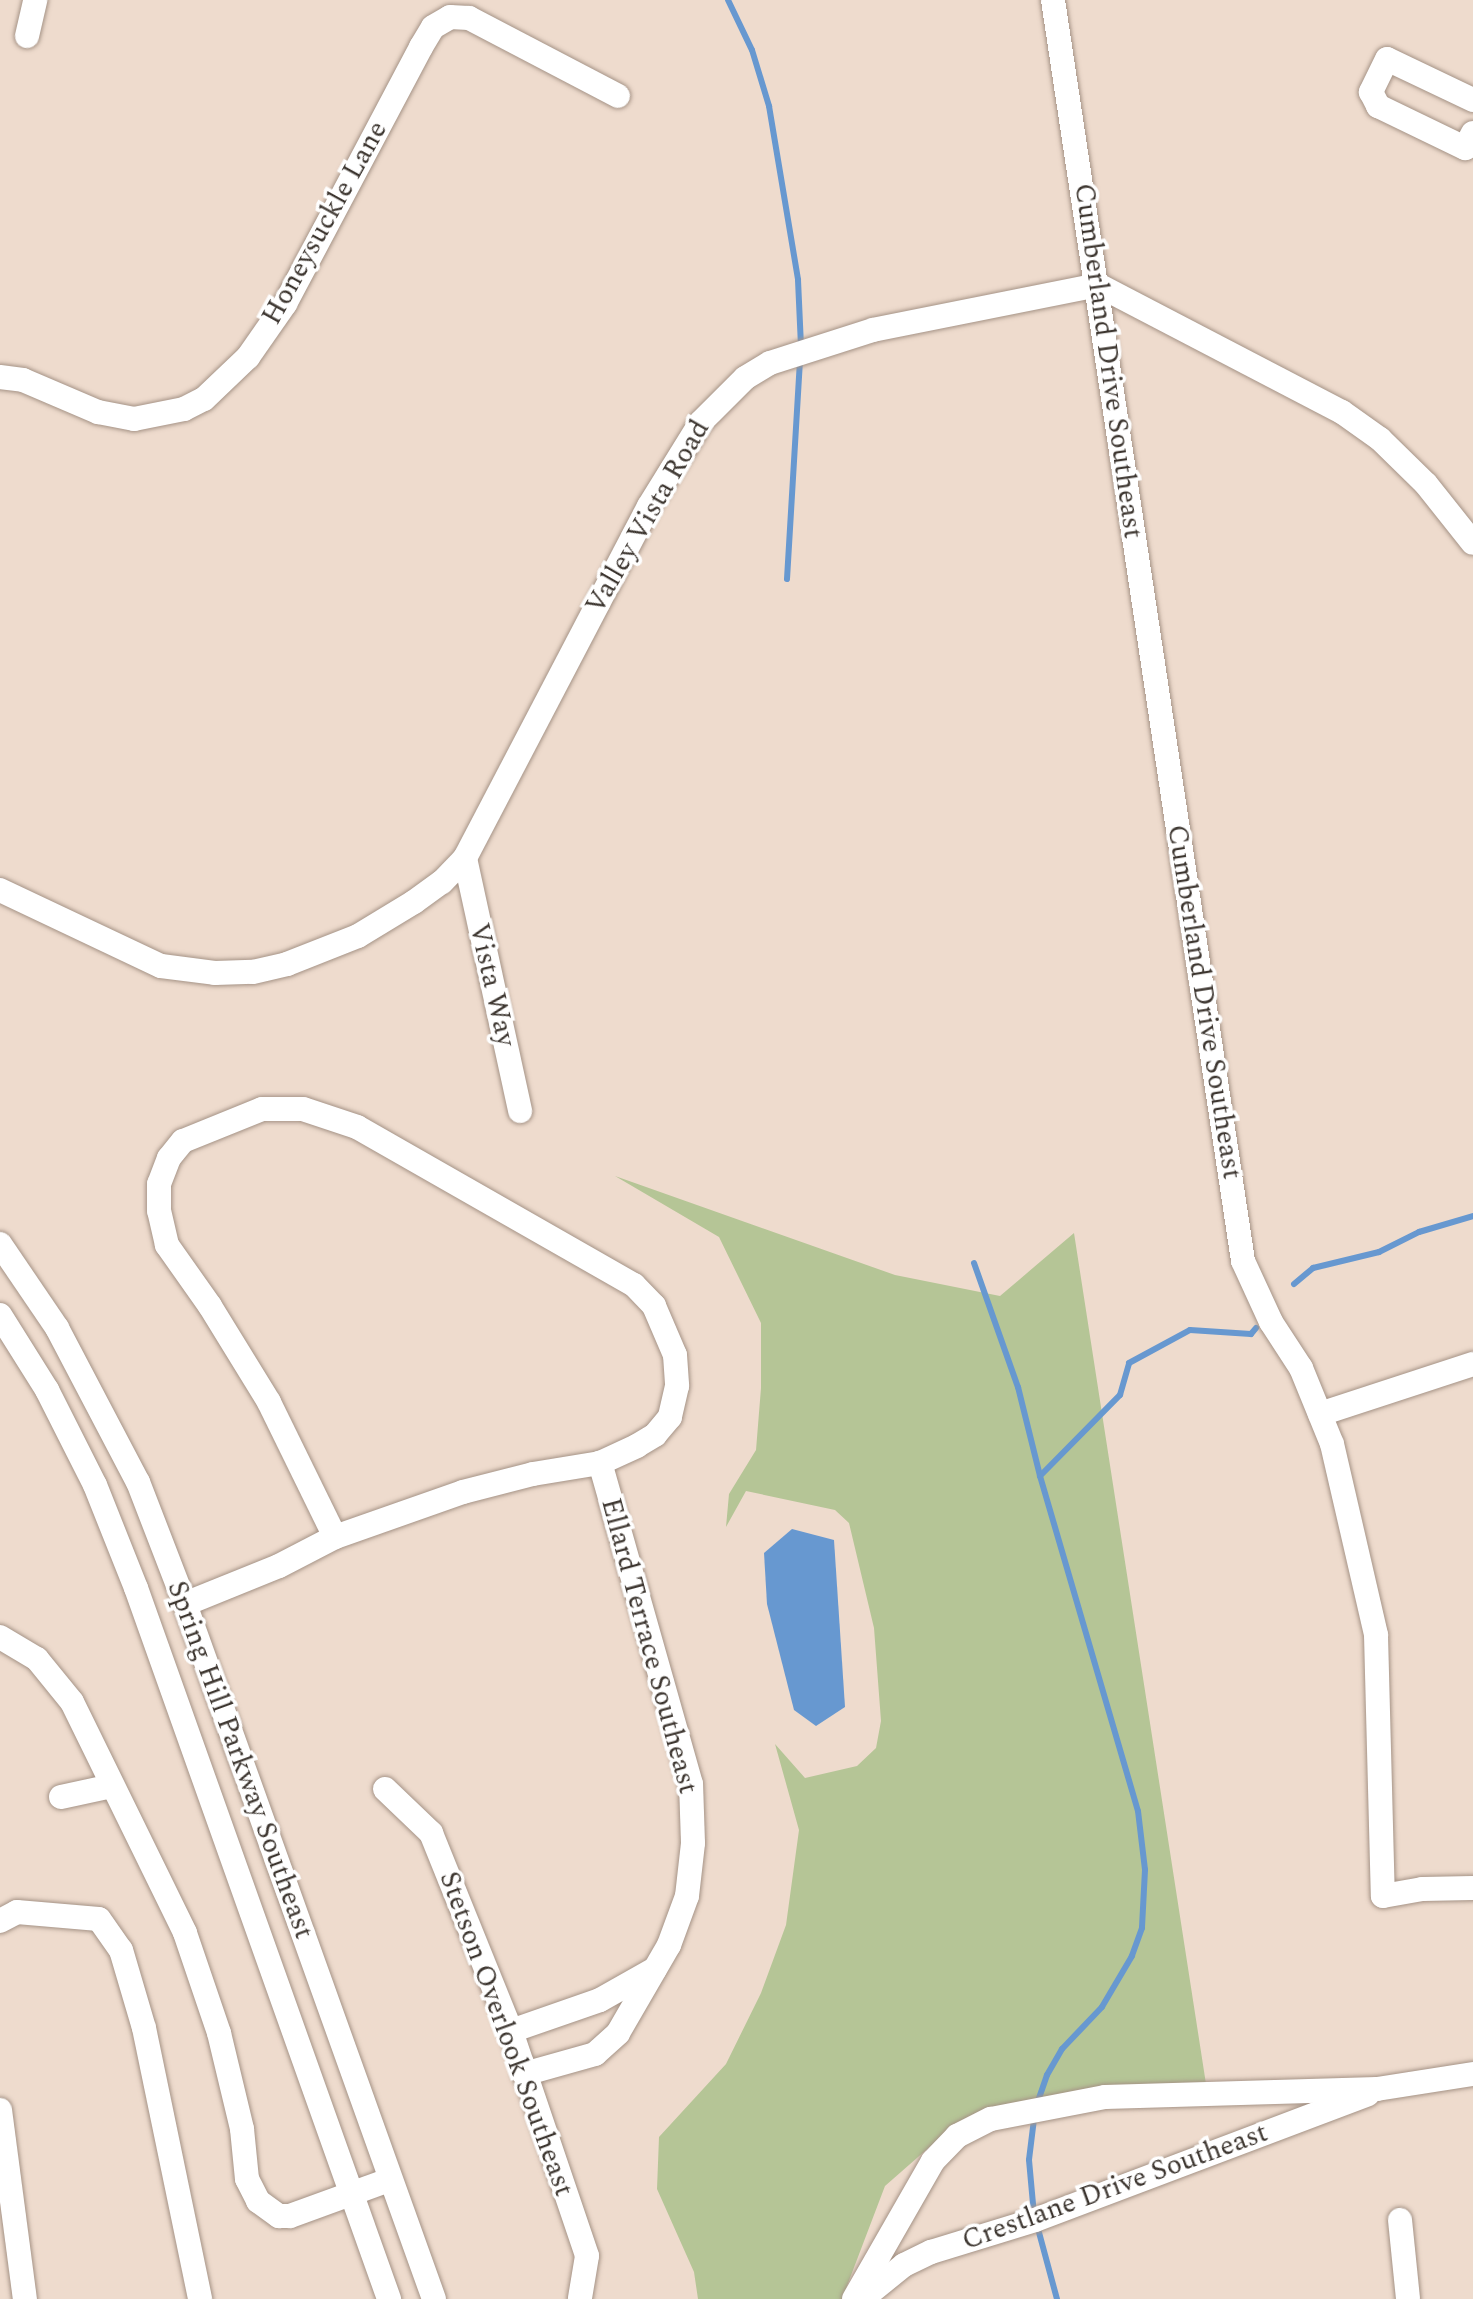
<!DOCTYPE html>
<html>
<head>
<meta charset="utf-8">
<style>
	body { margin:0 }
	#map { position:relative; width:1473px; height:2299px; overflow:hidden; background:#eedbcd; font-family:Spectral,serif }
	div>[style] { position:absolute }
	.green>* { inset:0; background:#b5c596 }
	.water>* { inset:0; background:#6798d0 }
	.stream>* { height:6px; margin:-3px; padding:0 3px; transform-origin:3px; border-radius:3px; background:#6798d0 }
	.roads { filter:drop-shadow(0 0 2px #a59386) drop-shadow(0 0 2px #a59386) }
	.minor>* { height:24px; margin:-12px; padding:0 12px; transform-origin:12px; border-radius:12px; background:#fff }
	span { translate:-50% -50%; white-space:nowrap; text-align:center; line-height:1.15; -webkit-text-stroke:7px #fff; paint-order:stroke }
	.street-label { font-size:28px; color:#3c352f }
</style>
</head>
<body>
<div id="map">
	<div class="green">
		<i style="clip-path:polygon(615px 1176px,895px 1275px,1000px 1296px,1074px 1233px,1206px 2084px,958px 2122px,885px 2186px,842px 2299px,698px 2299px,694px 2272px,657px 2189px,659px 2137px,726px 2064px,761px 1993px,786px 1925px,799px 1830px,775px 1744px,805px 1778px,857px 1766px,876px 1748px,881px 1721px,874px 1628px,849px 1523px,835px 1510px,746px 1491px,726px 1527px,729px 1494px,756px 1450px,761px 1388px,761px 1323px,719px 1237px)"></i>
	</div>
	<div class="water">
		<i style="clip-path:polygon(792px 1529px,834px 1540px,845px 1707px,816px 1726px,794px 1710px,767px 1604px,764px 1553px)"></i>
	</div>
	<div class="stream">
		<i style="left:728px;top:0;width:55px;rotate:64.4deg"></i>
		<i style="left:752px;top:50px;width:59px;rotate:73.1deg"></i>
		<i style="left:769px;top:106px;width:176px;rotate:80.5deg"></i>
		<i style="left:798px;top:280px;width:66px;rotate:87.4deg"></i>
		<i style="left:787px;top:579px;width:218px;rotate:-86.6deg"></i>
		<i style="left:974px;top:1263px;width:132px;rotate:70.5deg"></i>
		<i style="left:1018px;top:1387px;width:92px;rotate:76.1deg"></i>
		<i style="left:1040px;top:1476px;width:349px;rotate:73.7deg"></i>
		<i style="left:1138px;top:1811px;width:59px;rotate:83.2deg"></i>
		<i style="left:1145px;top:1870px;width:58px;rotate:93deg"></i>
		<i style="left:1142px;top:1928px;width:30px;rotate:110deg"></i>
		<i style="left:1132px;top:1956px;width:59px;rotate:120.5deg"></i>
		<i style="left:1102px;top:2007px;width:58px;rotate:133.6deg"></i>
		<i style="left:1062px;top:2049px;width:30px;rotate:120deg"></i>
		<i style="left:1047px;top:2075px;width:31px;rotate:109deg"></i>
		<i style="left:1294px;top:1284px;width:25px;rotate:-40deg"></i>
		<i style="left:1313px;top:1268px;width:68px;rotate:-13.6deg"></i>
		<i style="left:1379px;top:1252px;width:45px;rotate:-26.6deg"></i>
		<i style="left:1419px;top:1232px;width:56px;rotate:-16.5deg"></i>
		<i style="left:1040px;top:1476px;width:114px;rotate:-45.4deg"></i>
		<i style="left:1120px;top:1395px;width:33px;rotate:-74deg"></i>
		<i style="left:1129px;top:1363px;width:69px;rotate:-28.4deg"></i>
		<i style="left:1190px;top:1330px;width:61px;rotate:3.8deg"></i>
		<i style="left:1251px;top:1334px;width:8px;rotate:-50deg"></i>
		<i style="left:1034px;top:2119px;width:41px;rotate:97deg"></i>
		<i style="left:1029px;top:2160px;width:55px;rotate:84.8deg"></i>
		<i style="left:1037px;top:2225px;width:77px;rotate:74.9deg"></i>
	</div>
	<div class="roads">
		<div class="minor">
			<i style="left:1053px;top:0;width:1275px;rotate:81.43deg"></i>
			<i style="left:1243px;top:1261px;width:67px;rotate:65.3deg"></i>
			<i style="left:1271px;top:1322px;width:55px;rotate:56.9deg"></i>
			<i style="left:1301px;top:1368px;width:82px;rotate:67.8deg"></i>
			<i style="left:1332px;top:1444px;width:196px;rotate:77deg"></i>
			<i style="left:1376px;top:1635px;width:261px;rotate:88.5deg"></i>
			<i style="left:1383px;top:1896px;width:40px;rotate:-10deg"></i>
			<i style="left:1422px;top:1889px;width:51px;rotate:-1.1deg"></i>
			<i style="left:27px;top:36px;width:37px;rotate:-77deg"></i>
			<i style="left:1473px;top:100px;width:95px;rotate:-154.5deg"></i>
			<i style="left:1387px;top:59px;width:37px;rotate:116deg"></i>
			<i style="left:1371px;top:92px;width:16px;rotate:63deg"></i>
			<i style="left:1378px;top:106px;width:97px;rotate:25.8deg"></i>
			<i style="left:1465px;top:148px;width:17px;rotate:-62deg"></i>
			<i style="left:0;top:377px;width:23px;rotate:7deg"></i>
			<i style="left:23px;top:380px;width:82px;rotate:23.1deg"></i>
			<i style="left:98px;top:412px;width:37px;rotate:11deg"></i>
			<i style="left:134px;top:419px;width:51px;rotate:-11.3deg"></i>
			<i style="left:184px;top:409px;width:22px;rotate:-27deg"></i>
			<i style="left:204px;top:399px;width:61px;rotate:-43.7deg"></i>
			<i style="left:248px;top:357px;width:65px;rotate:-55.1deg"></i>
			<i style="left:285px;top:304px;width:291px;rotate:-62.1deg"></i>
			<i style="left:421px;top:47px;width:23px;rotate:-59deg"></i>
			<i style="left:433px;top:27px;width:20px;rotate:-30deg"></i>
			<i style="left:450px;top:17px;width:19px;rotate:3deg"></i>
			<i style="left:469px;top:18px;width:168px;rotate:27.6deg"></i>
			<i style="left:465px;top:858px;width:259px;rotate:77.7deg"></i>
			<i style="left:0;top:890px;width:178px;rotate:25.3deg"></i>
			<i style="left:161px;top:966px;width:54px;rotate:7.4deg"></i>
			<i style="left:215px;top:973px;width:38px;rotate:-2deg"></i>
			<i style="left:253px;top:972px;width:35px;rotate:-13deg"></i>
			<i style="left:287px;top:964px;width:76px;rotate:-21.5deg"></i>
			<i style="left:358px;top:936px;width:66px;rotate:-31.3deg"></i>
			<i style="left:414px;top:902px;width:34px;rotate:-36deg"></i>
			<i style="left:442px;top:882px;width:33px;rotate:-46deg"></i>
			<i style="left:465px;top:858px;width:397px;rotate:-62.4deg"></i>
			<i style="left:649px;top:506px;width:99px;rotate:-58.2deg"></i>
			<i style="left:701px;top:422px;width:62px;rotate:-45deg"></i>
			<i style="left:745px;top:378px;width:29px;rotate:-31deg"></i>
			<i style="left:770px;top:363px;width:108px;rotate:-17.8deg"></i>
			<i style="left:873px;top:330px;width:229px;rotate:-11.3deg"></i>
			<i style="left:1098px;top:285px;width:275px;rotate:27.5deg"></i>
			<i style="left:1342px;top:412px;width:47px;rotate:35.4deg"></i>
			<i style="left:1380px;top:439px;width:64px;rotate:44.4deg"></i>
			<i style="left:1426px;top:484px;width:75px;rotate:51.5deg"></i>
			<i style="left:262px;top:1109px;width:41px"></i>
			<i style="left:303px;top:1109px;width:57px;rotate:18.4deg"></i>
			<i style="left:357px;top:1127px;width:319px;rotate:29.7deg"></i>
			<i style="left:634px;top:1285px;width:29px;rotate:46deg"></i>
			<i style="left:654px;top:1306px;width:53px;rotate:66.8deg"></i>
			<i style="left:675px;top:1355px;width:31px;rotate:86deg"></i>
			<i style="left:677px;top:1386px;width:32px;rotate:103deg"></i>
			<i style="left:670px;top:1417px;width:23px;rotate:130deg"></i>
			<i style="left:655px;top:1435px;width:21px;rotate:149deg"></i>
			<i style="left:637px;top:1446px;width:41px;rotate:155.3deg"></i>
			<i style="left:600px;top:1463px;width:68px;rotate:170.7deg"></i>
			<i style="left:533px;top:1474px;width:72px;rotate:165.6deg"></i>
			<i style="left:463px;top:1492px;width:136px;rotate:160.6deg"></i>
			<i style="left:335px;top:1537px;width:150px;rotate:-116.1deg"></i>
			<i style="left:269px;top:1402px;width:113px;rotate:-121.6deg"></i>
			<i style="left:210px;top:1306px;width:75px;rotate:-125.2deg"></i>
			<i style="left:167px;top:1245px;width:35px;rotate:-103deg"></i>
			<i style="left:159px;top:1211px;width:27px;rotate:-90deg"></i>
			<i style="left:159px;top:1184px;width:28px;rotate:-69deg"></i>
			<i style="left:169px;top:1158px;width:22px;rotate:-51deg"></i>
			<i style="left:183px;top:1141px;width:85px;rotate:-22.1deg"></i>
			<i style="left:0;top:1244px;width:102px;rotate:55.8deg"></i>
			<i style="left:57px;top:1328px;width:174px;rotate:62.3deg"></i>
			<i style="left:138px;top:1482px;width:131px;rotate:68.9deg"></i>
			<i style="left:185px;top:1604px;width:738px;rotate:70.29deg"></i>
			<i style="left:0;top:1315px;width:89px;rotate:57.9deg"></i>
			<i style="left:47px;top:1390px;width:106px;rotate:63.2deg"></i>
			<i style="left:95px;top:1485px;width:111px;rotate:68.3deg"></i>
			<i style="left:136px;top:1588px;width:755px;rotate:70.41deg"></i>
			<i style="left:1320px;top:1414px;width:161px;rotate:-18.1deg"></i>
			<i style="left:185px;top:1604px;width:101px;rotate:-22deg"></i>
			<i style="left:279px;top:1566px;width:63px;rotate:-27.4deg"></i>
			<i style="left:0;top:1637px;width:43px;rotate:30.7deg"></i>
			<i style="left:37px;top:1659px;width:55px;rotate:50.9deg"></i>
			<i style="left:72px;top:1702px;width:257px;rotate:63.9deg"></i>
			<i style="left:185px;top:1933px;width:106px;rotate:71.2deg"></i>
			<i style="left:219px;top:2033px;width:99px;rotate:76.5deg"></i>
			<i style="left:242px;top:2129px;width:50px;rotate:84.3deg"></i>
			<i style="left:247px;top:2179px;width:25px;rotate:63deg"></i>
			<i style="left:258px;top:2201px;width:26px;rotate:36deg"></i>
			<i style="left:279px;top:2216px;width:11px"></i>
			<i style="left:290px;top:2216px;width:105px;rotate:-20deg"></i>
			<i style="left:385px;top:1789px;width:64px;rotate:43.7deg"></i>
			<i style="left:431px;top:1833px;width:214px;rotate:68deg"></i>
			<i style="left:511px;top:2031px;width:237px;rotate:71.3deg"></i>
			<i style="left:587px;top:2256px;width:43px;rotate:99.5deg"></i>
			<i style="left:61px;top:1797px;width:52px;rotate:-12.2deg"></i>
			<i style="left:0;top:1921px;width:19px;rotate:-28deg"></i>
			<i style="left:17px;top:1912px;width:82px;rotate:4.9deg"></i>
			<i style="left:99px;top:1919px;width:38px;rotate:55deg"></i>
			<i style="left:121px;top:1950px;width:81px;rotate:73.6deg"></i>
			<i style="left:144px;top:2028px;width:277px;rotate:78.3deg"></i>
			<i style="left:511px;top:2031px;width:94px;rotate:-19.2deg"></i>
			<i style="left:600px;top:2000px;width:63px;rotate:-29.4deg"></i>
			<i style="left:524px;top:2074px;width:74px;rotate:-15.7deg"></i>
			<i style="left:595px;top:2054px;width:31px;rotate:-42deg"></i>
			<i style="left:618px;top:2033px;width:102px;rotate:-59.9deg"></i>
			<i style="left:669px;top:1945px;width:52px;rotate:-69.8deg"></i>
			<i style="left:687px;top:1896px;width:53px;rotate:-83.5deg"></i>
			<i style="left:693px;top:1843px;width:59px;rotate:-91.9deg"></i>
			<i style="left:691px;top:1784px;width:334px;rotate:-105.8deg"></i>
			<i style="left:0;top:2110px;width:191px;rotate:82.5deg"></i>
			<i style="left:1400px;top:2220px;width:79px;rotate:84.2deg"></i>
			<i style="left:854px;top:2299px;width:159px;rotate:-60.2deg"></i>
			<i style="left:933px;top:2161px;width:35px;rotate:-46deg"></i>
			<i style="left:957px;top:2136px;width:38px;rotate:-27deg"></i>
			<i style="left:991px;top:2119px;width:116px;rotate:-10.9deg"></i>
			<i style="left:1105px;top:2097px;width:272px;rotate:-1.7deg"></i>
			<i style="left:1377px;top:2089px;width:97px;rotate:-8.9deg"></i>
			<i style="left:862px;top:2299px;width:54px;rotate:-39deg"></i>
			<i style="left:904px;top:2265px;width:30px;rotate:-26deg"></i>
			<i style="left:931px;top:2252px;width:109px;rotate:-17.1deg"></i>
			<i style="left:1035px;top:2220px;width:356px;rotate:-20.7deg"></i>
		</div>
	</div>
	<div class="street-label">
		<span style="left:325px;top:223px;rotate:-61deg">Honeysuckle Lane</span>
		<span style="left:1108px;top:361px;rotate:82deg">Cumberland Drive Southeast</span>
		<span style="left:648px;top:517px;rotate:-60deg">Valley Vista Road</span>
		<span style="left:492px;top:985px;rotate:77deg">Vista Way</span>
		<span style="left:1204px;top:1002px;rotate:81deg">Cumberland Drive Southeast</span>
		<span style="left:649px;top:1646px;rotate:75deg">Ellard Terrace Southeast</span>
		<span style="left:240px;top:1760px;rotate:70deg">Spring Hill Parkway Southeast</span>
		<span style="left:506px;top:2034px;rotate:70deg">Stetson Overlook Southeast</span>
		<span style="left:1115px;top:2187px;rotate:-20deg">Crestlane Drive Southeast</span>
	</div>
</div>
</body>
</html>
